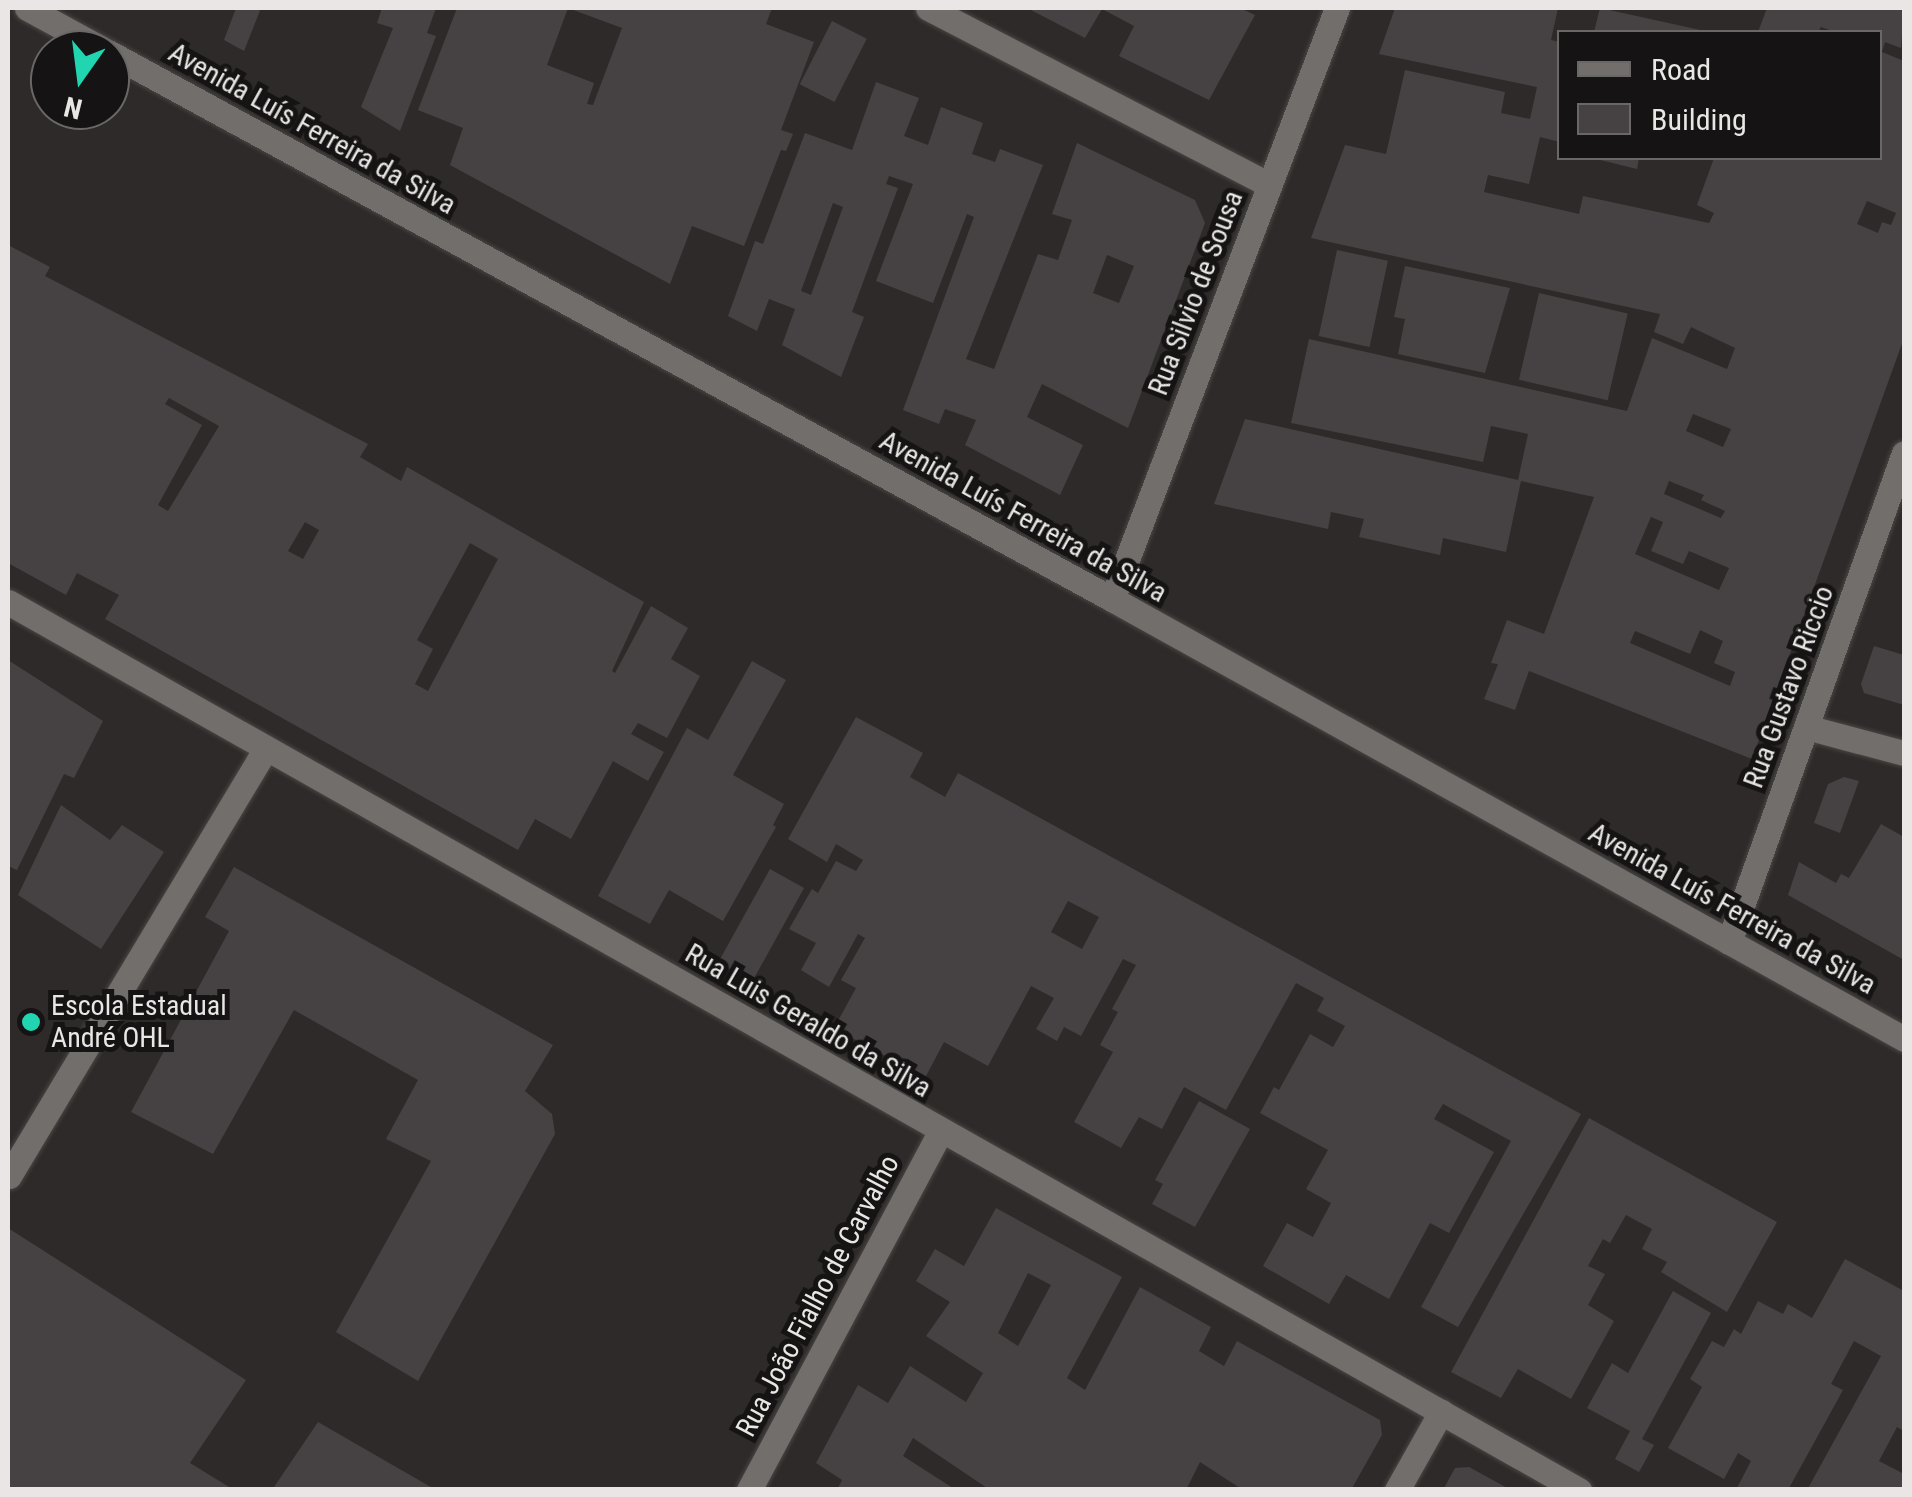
<!DOCTYPE html>
<html>
<head>
<meta charset="utf-8">
<style>
	body { margin:0 }
	#map { position:relative; width:1912px; height:1497px; overflow:hidden; background:#2e2a29; font-family:"Roboto Condensed",sans-serif }
	div>[style] { position:absolute }
	.building>* { inset:0; background:#464243; transform-origin:0 0 }
	.roads { filter:drop-shadow(0 0 2px #494644) drop-shadow(0 0 2px #494644) }
	.minor>* { height:25px; margin:-12.5px; padding:0 12.5px; transform-origin:12.5px; border-radius:12.5px; background:#726e6c }
	.dots>* { width:28px; height:28px; translate:-50% -50%; box-sizing:border-box; border:5px solid #151313; border-radius:50% }
	span { translate:-50% -50%; white-space:nowrap; text-align:center; line-height:1.15; -webkit-text-stroke:10px #151313; paint-order:stroke }
	.street-label { font-size:28px; color:#e9e6e5 }
	.poi-label { font-size:28px; color:#e9e6e5 }
	.left { translate:0 -50%; text-align:left }
	.frame { position:absolute; inset:0; border:10px solid #e9e6e5; pointer-events:none }
	.legend { position:absolute; left:1557px; top:30px; width:325px; height:130px; box-sizing:border-box; background:#151313; border:2px solid #6a6767; margin:0; padding:12px 18px; list-style:none; font-size:30px; color:#e9e6e5 }
	.legend li { display:flex; align-items:center; gap:20px; height:50px }
	.legend b { width:50px; border:2px solid #6a6767 }
	.north { position:absolute; left:30px; top:30px; width:100px; height:100px; box-sizing:border-box; background:#151313; border:2px solid #6a6767; border-radius:50%; rotate:194deg; font-size:28px; font-weight:700; line-height:40px; text-align:center; color:#e9e6e5 }
	.north::after { content:''; display:block; margin:auto; width:35px; height:45px; background:#20d5b0; clip-path:polygon(50% 0,100% 100%,50% 72%,0 100%) }
</style>
</head>
<body>
<div id="map">
	<div class="building">
		<i style="clip-path:polygon(236px 8px,261px 8px,244px 51px,224px 40px)"></i>
		<i style="clip-path:polygon(382px 8px,436px 8px,427px 33px,436px 36px,400px 131px,361px 107px,393px 28px,377px 23px)"></i>
		<i style="clip-path:polygon(evenodd,457px 8px,772px 8px,766px 24px,814px 42px,781px 130px,793px 134px,786px 151px,781px 150px,744px 246px,692px 226px,670px 284px,450px 165px,463px 128px,418px 110px,457px 8px,568px 8px,622px 28px,593px 105px,587px 104px,594px 83px,547px 65px,568px 8px)"></i>
		<i style="clip-path:polygon(1027px 8px,1240px 8px,1255px 15px,1209px 100px,1119px 56px,1134px 26px,1102px 9px,1085px 38px)"></i>
		<i style="clip-path:polygon(evenodd,1395px 8px,1558px 8px,1551px 40px,1560px 42px,1560px 142px,1540px 137px,1529px 184px,1488px 175px,1484px 192px,1579px 214px,1583px 196px,1709px 223px,1714px 213px,1697px 205px,1714px 158px,1880px 158px,1880px 32px,1835px 32px,1821px 27px,1818px 32px,1758px 32px,1767px 8px,1904px 8px,1901px 48px,1885px 42px,1882px 52px,1904px 61px,1904px 338px,1752px 759px,1529px 671px,1515px 710px,1484px 699px,1498px 664px,1491px 663px,1507px 620px,1544px 634px,1594px 497px,1521px 481px,1506px 552px,1443px 538px,1440px 555px,1359px 537px,1364px 519px,1331px 512px,1328px 529px,1214px 504px,1245px 419px,1518px 480px,1528px 434px,1491px 426px,1483px 462px,1291px 423px,1309px 339px,1627px 411px,1652px 338px,1727px 369px,1735px 348px,1691px 327px,1683px 344px,1654px 332px,1660px 314px,1311px 238px,1345px 145px,1386px 154px,1405px 70px,1505px 92px,1501px 113px,1530px 119px,1537px 87px,1379px 54px,1395px 8px,1867px 201px,1896px 213px,1891px 225px,1882px 222px,1878px 233px,1857px 224px,1867px 201px,1395px 8px,1693px 414px,1731px 429px,1723px 447px,1686px 431px,1693px 414px,1395px 8px,1669px 481px,1704px 495px,1701px 500px,1725px 511px,1721px 518px,1664px 494px,1669px 481px,1395px 8px,1651px 517px,1663px 522px,1651px 551px,1683px 564px,1689px 551px,1729px 568px,1719px 590px,1635px 554px,1651px 517px,1395px 8px,1700px 630px,1723px 641px,1714px 663px,1735px 672px,1730px 686px,1630px 643px,1635px 631px,1690px 654px,1700px 630px)"></i>
		<i style="clip-path:polygon(1600px 8px,1705px 31px,1704px 32px,1594px 32px)"></i>
		<i style="left:832px;top:21px;width:39px;height:71px;rotate:27deg"></i>
		<i style="clip-path:polygon(evenodd,876px 82px,919px 98px,904px 136px,928px 145px,941px 107px,983px 123px,972px 154px,995px 162px,1000px 149px,1043px 165px,966px 359px,994px 369px,1038px 254px,1058px 260px,1072px 220px,1052px 214px,1077px 143px,1195px 200px,1205px 223px,1128px 428px,1042px 384px,1027px 417px,1083px 445px,1060px 495px,965px 445px,976px 420px,945px 409px,939px 424px,903px 410px,974px 217px,967px 214px,933px 303px,876px 281px,913px 184px,889px 176px,886px 184px,898px 188px,852px 312px,864px 317px,841px 377px,782px 345px,795px 309px,769px 299px,757px 331px,728px 316px,755px 241px,763px 244px,805px 133px,852px 150px,876px 82px,833px 203px,843px 207px,811px 295px,801px 291px,833px 203px,876px 82px,1107px 255px,1134px 266px,1119px 303px,1093px 293px,1107px 255px)"></i>
		<i style="clip-path:polygon(1592px 158px,1639px 158px,1637px 169px)"></i>
		<i style="clip-path:polygon(evenodd,8px 245px,50px 267px,45px 276px,368px 444px,360px 457px,401px 481px,407px 467px,644px 602px,612px 671px,615px 673px,651px 606px,688px 628px,671px 659px,700px 676px,667px 738px,638px 723px,631px 734px,664px 752px,648px 781px,613px 761px,571px 839px,535px 819px,518px 850px,105px 619px,119px 595px,77px 573px,66px 595px,8px 563px,8px 245px,169px 398px,219px 426px,168px 511px,158px 505px,202px 425px,165px 404px,169px 398px,8px 245px,305px 522px,319px 530px,303px 559px,288px 551px,305px 522px,8px 245px,470px 543px,498px 559px,428px 691px,415px 684px,433px 649px,417px 640px,470px 543px)"></i>
		<i style="left:1337px;top:250px;width:52px;height:88px;rotate:12deg"></i>
		<i style="clip-path:polygon(1405px 266px,1510px 288px,1485px 373px,1398px 354px,1405px 319px,1394px 317px)"></i>
		<i style="left:1539px;top:293px;width:91px;height:89px;rotate:13deg"></i>
		<i style="clip-path:polygon(1874px 646px,1904px 655px,1904px 705px,1864px 693px,1861px 684px)"></i>
		<i style="clip-path:polygon(8px 660px,103px 721px,74px 778px,64px 774px,17px 870px,8px 866px)"></i>
		<i style="clip-path:polygon(752px 661px,786px 680px,733px 775px,784px 804px,773px 825px,776px 827px,723px 921px,669px 890px,650px 924px,598px 896px,687px 728px,708px 740px)"></i>
		<i style="clip-path:polygon(evenodd,856px 717px,923px 753px,910px 777px,945px 797px,958px 773px,1581px 1114px,1458px 1327px,1421px 1307px,1511px 1141px,1443px 1104px,1434px 1119px,1494px 1152px,1449px 1233px,1430px 1223px,1389px 1299px,1346px 1275px,1329px 1304px,1263px 1266px,1287px 1223px,1313px 1237px,1331px 1203px,1306px 1189px,1328px 1150px,1260px 1113px,1274px 1087px,1279px 1090px,1310px 1034px,1333px 1047px,1345px 1026px,1317px 1011px,1324px 998px,1296px 983px,1226px 1110px,1184px 1087px,1162px 1129px,1139px 1117px,1121px 1148px,1074px 1122px,1113px 1052px,1100px 1045px,1118px 1012px,1112px 1009px,1136px 965px,1123px 959px,1081px 1036px,1064px 1027px,1057px 1041px,1036px 1029px,1054px 998px,1031px 986px,988px 1066px,944px 1042px,925px 1078px,834px 1028px,856px 988px,841px 980px,865px 938px,858px 934px,829px 987px,801px 970px,816px 943px,789px 929px,812px 889px,818px 893px,836px 861px,856px 871px,863px 860px,836px 844px,827px 862px,788px 839px,856px 717px,1068px 901px,1099px 917px,1082px 949px,1051px 932px,1068px 901px)"></i>
		<i style="clip-path:polygon(1844px 777px,1859px 781px,1840px 833px,1814px 823px,1828px 784px)"></i>
		<i style="clip-path:polygon(61px 805px,110px 840px,122px 825px,164px 852px,101px 949px,18px 895px)"></i>
		<i style="clip-path:polygon(1881px 824px,1904px 837px,1904px 960px,1788px 895px,1799px 862px,1836px 883px,1841px 874px,1849px 878px)"></i>
		<i style="clip-path:polygon(234px 867px,553px 1045px,525px 1091px,552px 1114px,555px 1134px,418px 1381px,336px 1332px,431px 1161px,386px 1139px,418px 1080px,294px 1010px,213px 1154px,131px 1112px,229px 931px,205px 917px)"></i>
		<i style="left:770px;top:869px;width:39px;height:107px;rotate:29deg"></i>
		<i style="clip-path:polygon(1199px 1101px,1250px 1129px,1195px 1227px,1152px 1204px,1163px 1184px,1155px 1180px)"></i>
		<i style="clip-path:polygon(1589px 1118px,1777px 1222px,1727px 1312px,1661px 1272px,1667px 1262px,1642px 1249px,1652px 1229px,1626px 1215px,1610px 1243px,1603px 1239px,1588px 1266px,1605px 1274px,1588px 1305px,1614px 1321px,1571px 1399px,1518px 1369px,1501px 1398px,1451px 1372px)"></i>
		<i style="clip-path:polygon(evenodd,996px 1208px,1122px 1277px,1067px 1378px,1085px 1390px,1140px 1287px,1211px 1327px,1199px 1351px,1224px 1366px,1237px 1341px,1380px 1420px,1382px 1435px,1351px 1490px,1243px 1490px,1200px 1462px,1186px 1490px,990px 1490px,913px 1438px,903px 1456px,956px 1490px,837px 1490px,842px 1480px,816px 1463px,858px 1385px,888px 1403px,910px 1366px,966px 1402px,983px 1373px,926px 1336px,950px 1302px,916px 1281px,935px 1249px,964px 1266px,996px 1208px,1028px 1273px,1051px 1285px,1018px 1346px,998px 1333px,1028px 1273px)"></i>
		<i style="clip-path:polygon(8px 1228px,246px 1380px,190px 1463px,234px 1490px,8px 1490px)"></i>
		<i style="clip-path:polygon(1845px 1259px,1904px 1291px,1904px 1431px,1897px 1427px,1879px 1461px,1904px 1474px,1904px 1490px,1807px 1490px,1881px 1356px,1854px 1341px,1831px 1384px,1843px 1390px,1788px 1490px,1736px 1490px,1751px 1461px,1738px 1453px,1724px 1479px,1668px 1448px,1702px 1387px,1690px 1379px,1712px 1341px,1724px 1347px,1734px 1329px,1741px 1334px,1758px 1301px,1783px 1314px,1788px 1304px,1812px 1318px)"></i>
		<i style="clip-path:polygon(1673px 1291px,1711px 1313px,1642px 1439px,1654px 1445px,1639px 1472px,1615px 1459px,1630px 1431px,1587px 1408px,1612px 1363px,1628px 1373px)"></i>
		<i style="clip-path:polygon(318px 1422px,410px 1475px,436px 1490px,272px 1490px)"></i>
		<i style="clip-path:polygon(1469px 1467px,1511px 1490px,1443px 1490px,1455px 1468px)"></i>
	</div>
	<div class="roads">
		<div class="minor">
			<i style="left:27px;top:8px;width:88px;rotate:28.6deg"></i>
			<i style="left:928px;top:8px;width:384px;rotate:27.4deg"></i>
			<i style="left:110px;top:53px;width:1141px;rotate:28.59deg"></i>
			<i style="left:1112px;top:599px;width:906px;rotate:29.05deg"></i>
			<i style="left:1112px;top:599px;width:632px;rotate:-69.16deg"></i>
			<i style="left:8px;top:602px;width:1805px;rotate:29.48deg"></i>
			<i style="left:1806px;top:727px;width:101px;rotate:14.9deg"></i>
			<i style="left:1729px;top:942px;width:519px;rotate:-70.31deg"></i>
			<i style="left:9px;top:1176px;width:499px;rotate:-59deg"></i>
			<i style="left:749px;top:1490px;width:407px;rotate:-61.9deg"></i>
			<i style="left:1397px;top:1490px;width:90px;rotate:-60.6deg"></i>
		</div>
	</div>
	<div class="dots">
		<i style="left:31px;top:1022px;background:#20d5b0"></i>
	</div>
	<div class="street-label">
		<span style="left:312px;top:129px;rotate:29deg">Avenida Luís Ferreira da Silva</span>
		<span style="left:1196px;top:293px;rotate:-69deg">Rua Silvio de Sousa</span>
		<span style="left:1023px;top:517px;rotate:29deg">Avenida Luís Ferreira da Silva</span>
		<span style="left:1789px;top:687px;rotate:-70deg">Rua Gustavo Riccio</span>
		<span style="left:1732px;top:909px;rotate:29deg">Avenida Luís Ferreira da Silva</span>
		<span style="left:808px;top:1021px;rotate:30deg">Rua Luis Geraldo da Silva</span>
		<span style="left:818px;top:1296px;rotate:-62deg">Rua João Fialho de Carvalho</span>
	</div>
	<div class="poi-label">
		<span class="left" style="left:51px;top:1022px">Escola Estadual<br>André OHL</span>
	</div>
	<div class="frame"></div>
	<ul class="legend">
	<li><b style="height:12px;background:#726e6c"></b>Road</li>
	<li><b style="height:28px;background:#464243"></b>Building</li>
	</ul>
	<div class="north">N</div>
</div>
</body>
</html>
